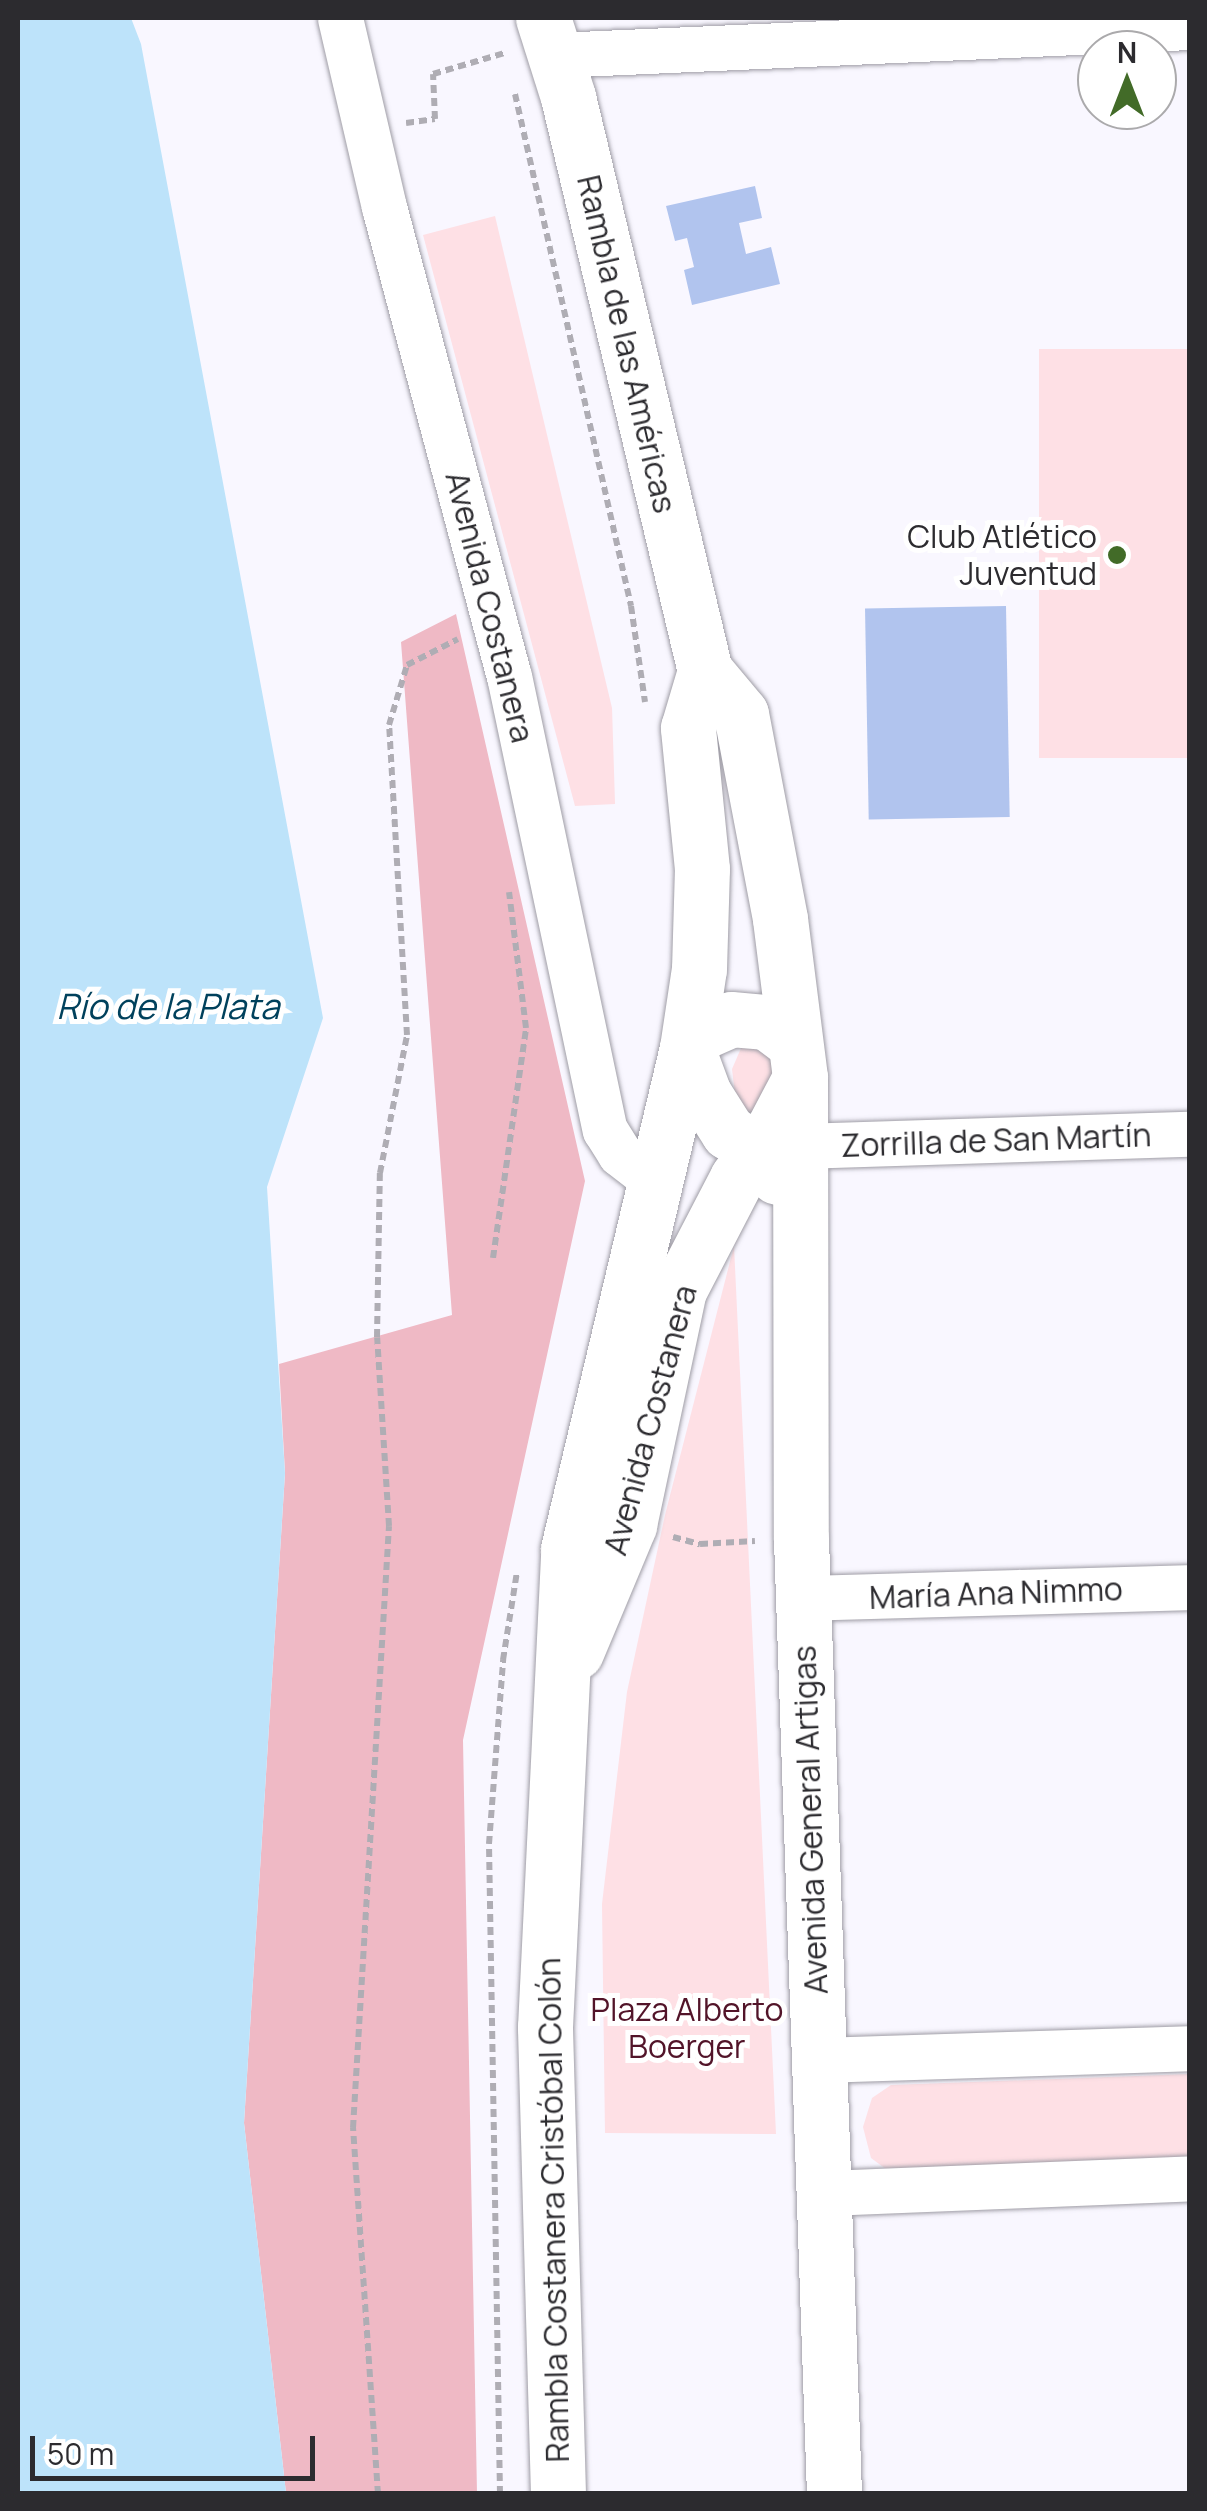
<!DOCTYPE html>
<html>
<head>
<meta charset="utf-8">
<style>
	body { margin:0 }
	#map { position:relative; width:1207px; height:2511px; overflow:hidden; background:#f9f7ff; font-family:Manrope,sans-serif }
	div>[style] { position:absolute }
	.green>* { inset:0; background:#fee0e5; transform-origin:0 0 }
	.forest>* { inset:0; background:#efb9c5 }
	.water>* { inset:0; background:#bde3fa }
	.building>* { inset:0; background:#b1c4ee; transform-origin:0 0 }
	.path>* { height:6px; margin-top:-3px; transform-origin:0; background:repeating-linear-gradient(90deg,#afadb4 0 8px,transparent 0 13px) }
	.roads { filter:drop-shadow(0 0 2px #9f9da6) drop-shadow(0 0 2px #9f9da6) }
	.street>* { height:45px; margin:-22.5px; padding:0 22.5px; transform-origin:22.5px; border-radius:22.5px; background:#fff }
	.secondary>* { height:55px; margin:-27.5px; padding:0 27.5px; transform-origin:27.5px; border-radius:27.5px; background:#fff }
	.dots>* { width:28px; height:28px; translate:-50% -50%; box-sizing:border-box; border:5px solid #fff; border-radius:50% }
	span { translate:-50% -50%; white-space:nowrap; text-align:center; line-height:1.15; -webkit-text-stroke:10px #fff; paint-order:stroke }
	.street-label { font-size:32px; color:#2c2b2f }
	.poi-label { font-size:32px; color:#2c2b2f }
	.right { translate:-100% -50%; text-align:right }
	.park-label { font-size:32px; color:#521429 }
	.water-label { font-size:35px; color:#00415c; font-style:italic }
	.frame { position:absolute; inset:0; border:20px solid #2c2b2f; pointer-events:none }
	.north { position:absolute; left:1077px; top:30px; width:100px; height:100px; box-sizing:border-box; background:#fff; border:2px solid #abaaac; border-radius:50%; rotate:0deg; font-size:28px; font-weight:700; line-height:40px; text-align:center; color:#2c2b2f }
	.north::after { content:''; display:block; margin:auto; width:35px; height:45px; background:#426b28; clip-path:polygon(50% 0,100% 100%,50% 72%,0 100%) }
	.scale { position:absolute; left:30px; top:2436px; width:285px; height:45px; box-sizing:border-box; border:5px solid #2c2b2f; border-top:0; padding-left:12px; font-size:30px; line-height:35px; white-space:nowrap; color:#2c2b2f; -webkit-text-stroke:8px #fff; paint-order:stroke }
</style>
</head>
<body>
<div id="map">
	<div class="green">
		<i style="clip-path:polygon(495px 216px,612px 708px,615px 804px,575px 806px,423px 235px)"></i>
		<i style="left:1189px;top:349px;width:409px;height:150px;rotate:90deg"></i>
		<i style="clip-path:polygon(742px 1046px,765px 1048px,773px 1065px,774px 1084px,751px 1119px,735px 1094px,732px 1069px)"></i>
		<i style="clip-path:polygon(734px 1246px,776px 2134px,605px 2133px,602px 1904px,627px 1692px,665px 1515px)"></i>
		<i style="clip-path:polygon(1189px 2074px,1189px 2159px,890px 2172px,871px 2158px,863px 2127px,872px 2098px,891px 2085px)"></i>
	</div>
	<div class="forest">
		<i style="clip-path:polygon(456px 614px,585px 1181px,463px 1740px,477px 2493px,286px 2493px,244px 2123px,285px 1473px,279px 1364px,452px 1315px,401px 642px)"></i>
	</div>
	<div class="water">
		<i style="clip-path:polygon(18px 18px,131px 18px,141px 44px,323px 1018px,267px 1187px,285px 1473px,244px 2123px,286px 2493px,18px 2493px)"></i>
	</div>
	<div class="building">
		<i style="clip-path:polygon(755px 186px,762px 218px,739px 223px,746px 254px,771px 247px,780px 284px,692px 305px,684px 270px,694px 267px,687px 238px,675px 241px,666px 206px)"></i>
		<i style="left:1006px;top:606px;width:211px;height:141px;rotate:89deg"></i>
	</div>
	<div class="path">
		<i style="left:515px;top:94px;width:525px;rotate:77.23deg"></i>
		<i style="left:631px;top:606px;width:97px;rotate:81.7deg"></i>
		<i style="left:406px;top:123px;width:29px;rotate:-8deg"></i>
		<i style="left:435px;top:119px;width:45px;rotate:-92.5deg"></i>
		<i style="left:433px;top:74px;width:75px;rotate:-16.3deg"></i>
		<i style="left:493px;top:1258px;width:232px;rotate:-81.8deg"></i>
		<i style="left:526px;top:1028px;width:137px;rotate:-97.1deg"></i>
		<i style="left:673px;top:1537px;width:28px;rotate:15deg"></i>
		<i style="left:700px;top:1544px;width:55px;rotate:-3.1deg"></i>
		<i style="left:378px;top:2494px;width:367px;rotate:-93.9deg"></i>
		<i style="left:353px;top:2128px;width:603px;rotate:-86.58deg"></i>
		<i style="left:389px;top:1526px;width:189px;rotate:-93.6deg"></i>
		<i style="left:377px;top:1337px;width:164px;rotate:-89deg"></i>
		<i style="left:380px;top:1173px;width:141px;rotate:-78.9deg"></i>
		<i style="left:407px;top:1035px;width:311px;rotate:-93.3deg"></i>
		<i style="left:389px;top:725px;width:63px;rotate:-73.3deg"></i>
		<i style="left:407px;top:665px;width:57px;rotate:-27deg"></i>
		<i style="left:500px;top:2494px;width:650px;rotate:-90.97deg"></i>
		<i style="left:489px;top:1844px;width:185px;rotate:-85.6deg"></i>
		<i style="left:503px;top:1660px;width:89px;rotate:-81deg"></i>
	</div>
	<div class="roads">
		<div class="street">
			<i style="left:340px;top:18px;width:194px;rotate:76.9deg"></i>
			<i style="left:384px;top:207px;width:485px;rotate:75.1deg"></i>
			<i style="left:509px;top:676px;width:464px;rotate:78.1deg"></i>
			<i style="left:605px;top:1130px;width:28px;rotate:58deg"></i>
			<i style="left:620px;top:1154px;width:44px;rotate:37.6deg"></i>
			<i style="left:556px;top:55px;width:635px;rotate:-2.53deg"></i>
			<i style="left:767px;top:1147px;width:423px;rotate:-1.8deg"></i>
			<i style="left:803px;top:1598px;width:387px;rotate:-1.6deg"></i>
			<i style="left:818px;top:2060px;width:372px;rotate:-1.8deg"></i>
			<i style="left:824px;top:2193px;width:366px;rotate:-2.3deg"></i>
		</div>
		<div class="secondary">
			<i style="left:543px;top:18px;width:83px;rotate:72.4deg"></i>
			<i style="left:568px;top:97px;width:590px;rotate:76.58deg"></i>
			<i style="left:705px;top:671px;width:56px;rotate:50.1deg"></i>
			<i style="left:741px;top:714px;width:209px;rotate:79.2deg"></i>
			<i style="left:780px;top:919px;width:160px;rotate:82.8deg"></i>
			<i style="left:800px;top:1078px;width:461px;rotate:89.9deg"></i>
			<i style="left:801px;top:1539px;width:956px;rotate:88.02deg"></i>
			<i style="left:687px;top:1048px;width:49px;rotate:69.7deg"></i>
			<i style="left:704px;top:1094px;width:45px;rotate:57.7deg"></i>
			<i style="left:728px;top:1132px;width:31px;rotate:31deg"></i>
			<i style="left:755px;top:1148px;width:36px;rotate:53deg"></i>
			<i style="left:687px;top:1048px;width:18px;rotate:-52deg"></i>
			<i style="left:698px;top:1034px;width:36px;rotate:-24deg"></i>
			<i style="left:731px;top:1019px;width:36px;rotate:5deg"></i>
			<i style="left:767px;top:1022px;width:35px;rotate:37deg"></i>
			<i style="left:576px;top:1652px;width:138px;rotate:-67.3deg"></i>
			<i style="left:629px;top:1525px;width:240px;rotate:-78deg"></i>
			<i style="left:679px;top:1290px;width:126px;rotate:-62.6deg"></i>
			<i style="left:737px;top:1178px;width:61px;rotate:-53.7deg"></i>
			<i style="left:773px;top:1129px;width:58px;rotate:-62.1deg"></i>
			<i style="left:558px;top:2494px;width:467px;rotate:-91.6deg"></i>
			<i style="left:545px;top:2027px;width:479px;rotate:-87.2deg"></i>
			<i style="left:568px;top:1549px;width:515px;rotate:-76.64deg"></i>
			<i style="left:687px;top:1048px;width:80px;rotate:-81.4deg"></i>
			<i style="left:699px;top:969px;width:100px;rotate:-88.3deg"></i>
			<i style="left:702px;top:869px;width:142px;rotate:-95.7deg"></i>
			<i style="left:688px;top:728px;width:59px;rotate:-73.4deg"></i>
		</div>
	</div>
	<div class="dots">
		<i style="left:1117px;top:555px;background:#426b28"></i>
	</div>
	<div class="street-label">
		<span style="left:627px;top:344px;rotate:77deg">Rambla de las Américas</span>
		<span style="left:490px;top:607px;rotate:76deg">Avenida Costanera</span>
		<span style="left:996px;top:1140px;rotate:-2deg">Zorrilla de San Martín</span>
		<span style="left:650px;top:1420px;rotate:-75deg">Avenida Costanera</span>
		<span style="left:996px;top:1593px;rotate:-2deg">María Ana Nimmo</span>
		<span style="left:810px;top:1820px;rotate:-92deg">Avenida General Artigas</span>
		<span style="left:553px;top:2210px;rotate:-91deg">Rambla Costanera Cristóbal Colón</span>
	</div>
	<div class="poi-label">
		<span class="right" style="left:1097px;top:555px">Club Atlético<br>Juventud</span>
	</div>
	<div class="park-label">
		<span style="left:687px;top:2028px">Plaza Alberto<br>Boerger</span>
	</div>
	<div class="water-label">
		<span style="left:168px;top:1006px">Río de la Plata</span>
	</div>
	<div class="frame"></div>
	<div class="north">N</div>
	<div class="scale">50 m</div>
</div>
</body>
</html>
